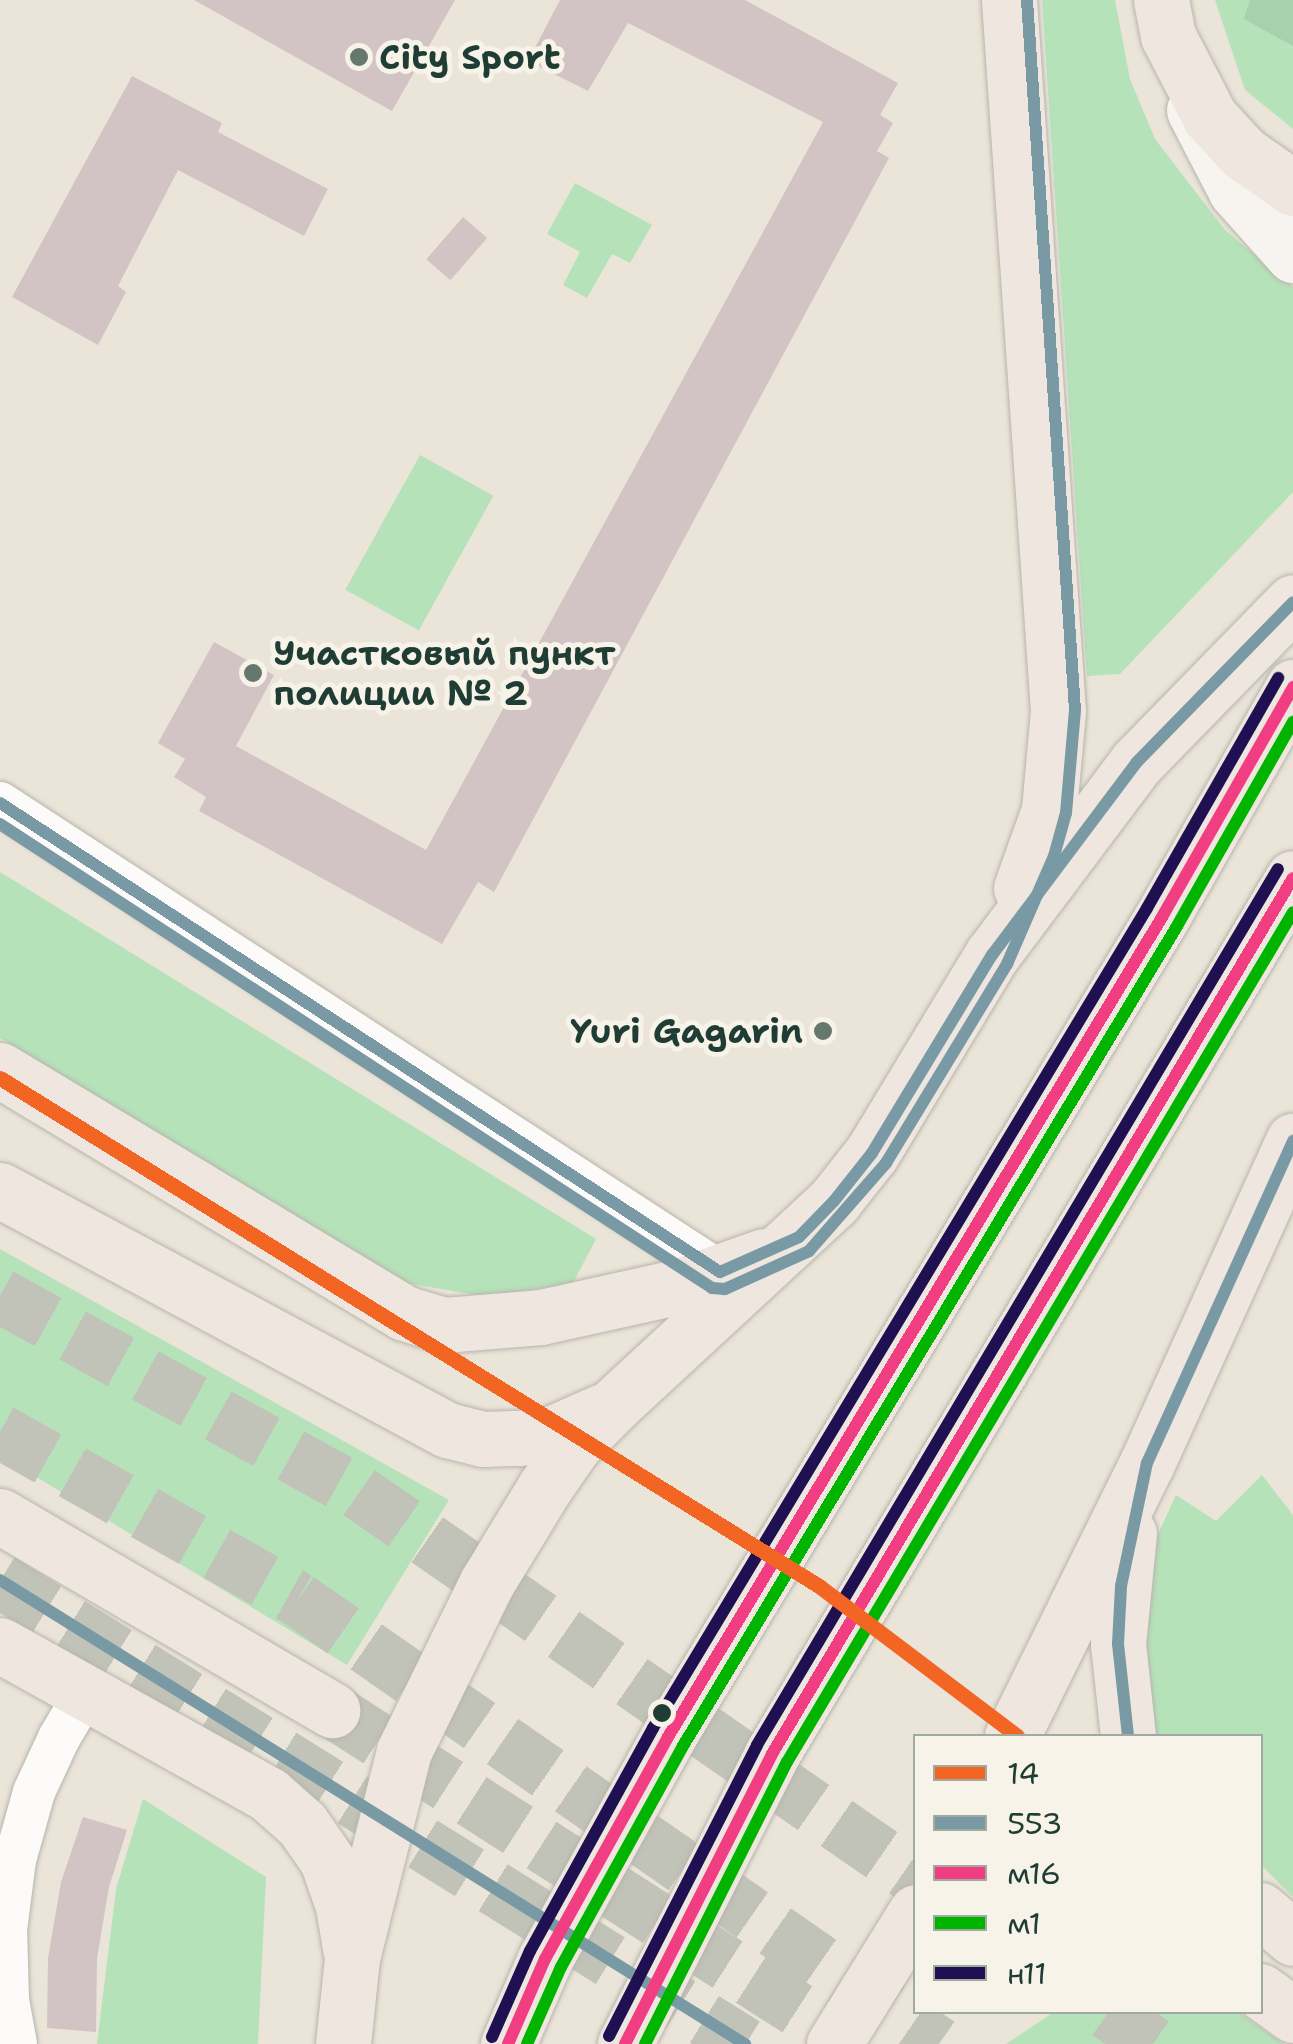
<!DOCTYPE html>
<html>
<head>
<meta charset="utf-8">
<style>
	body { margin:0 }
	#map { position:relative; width:1293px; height:2044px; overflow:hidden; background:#ebe5d9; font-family:"Shantell Sans",sans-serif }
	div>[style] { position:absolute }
	.green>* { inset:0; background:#b6e2ba; transform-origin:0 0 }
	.forest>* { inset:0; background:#a7d0ac }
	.building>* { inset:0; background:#d2c4c4; transform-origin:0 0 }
	.primary-tunnel>* { height:55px; margin-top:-27.5px; transform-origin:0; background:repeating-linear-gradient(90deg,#c2c3b8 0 55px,transparent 0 83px) }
	.roads { filter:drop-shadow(0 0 2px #b6b5ac) drop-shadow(0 0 2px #b6b5ac) }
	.street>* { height:42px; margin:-21px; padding:0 21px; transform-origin:21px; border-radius:21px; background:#fcfbf9 }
	.secondary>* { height:55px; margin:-27.5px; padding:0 27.5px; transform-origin:27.5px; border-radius:27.5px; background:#f7f3ef }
	.primary>* { height:55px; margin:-27.5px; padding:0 27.5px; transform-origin:27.5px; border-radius:27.5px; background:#eee6df }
	.bus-1>* { height:12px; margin:-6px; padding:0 6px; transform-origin:6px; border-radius:6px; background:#799aa4 }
	.bus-2>* { height:12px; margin:-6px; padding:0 6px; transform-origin:6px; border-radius:6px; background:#f13e82 }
	.bus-3>* { height:12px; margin:-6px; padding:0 6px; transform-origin:6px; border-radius:6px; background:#01b400 }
	.bus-4>* { height:12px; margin:-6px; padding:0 6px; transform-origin:6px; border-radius:6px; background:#1f1051 }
	.bus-5>* { height:12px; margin:-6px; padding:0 6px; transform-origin:6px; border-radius:6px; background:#799aa4 }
	.rail-1>* { height:15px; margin:-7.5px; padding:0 7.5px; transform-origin:7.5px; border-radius:7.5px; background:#f26522 }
	.dots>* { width:28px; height:28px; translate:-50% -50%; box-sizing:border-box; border:5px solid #f7f3e8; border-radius:50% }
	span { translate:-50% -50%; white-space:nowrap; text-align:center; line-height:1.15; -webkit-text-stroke:10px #f7f3e8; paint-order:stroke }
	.poi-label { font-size:35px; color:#1f3d34; font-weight:700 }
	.left { translate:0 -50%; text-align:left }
	.right { translate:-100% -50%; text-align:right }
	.legend { position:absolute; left:913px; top:1734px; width:350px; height:280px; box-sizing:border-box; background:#f7f3e8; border:2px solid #a1aaa0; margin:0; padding:12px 18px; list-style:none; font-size:30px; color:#1f3d34 }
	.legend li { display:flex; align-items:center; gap:20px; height:50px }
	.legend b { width:50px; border:2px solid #a1aaa0 }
</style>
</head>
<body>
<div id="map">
	<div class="green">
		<i style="clip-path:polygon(1042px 0,1115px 0,1130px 79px,1155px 139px,1225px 230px,1293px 287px,1293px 492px,1120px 674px,1087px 676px)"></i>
		<i style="clip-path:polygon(1215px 0,1293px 0,1293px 129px,1245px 90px)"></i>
		<i style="clip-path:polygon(575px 183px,652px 225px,630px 263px,612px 254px,587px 298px,563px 285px,580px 252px,547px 234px)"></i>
		<i style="left:420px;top:455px;width:84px;height:154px;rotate:29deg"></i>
		<i style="clip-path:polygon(0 872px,596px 1239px,573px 1283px,487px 1297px,401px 1282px,0 1038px)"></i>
		<i style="clip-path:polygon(0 1249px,449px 1500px,347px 1665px,0 1455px)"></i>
		<i style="clip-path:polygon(1262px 1475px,1293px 1515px,1293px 1897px,1261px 1865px,1260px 1736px,1154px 1736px,1143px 1651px,1146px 1560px,1176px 1495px,1216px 1521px)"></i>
		<i style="clip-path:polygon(143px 1799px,266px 1877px,258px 2044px,97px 2044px,116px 1889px)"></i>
		<i style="clip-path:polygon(1054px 2012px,1238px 2012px,1284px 2044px,1006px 2044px)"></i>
	</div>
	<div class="forest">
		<i style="clip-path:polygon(1250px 0,1293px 0,1293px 46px,1244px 19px)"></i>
	</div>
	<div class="building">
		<i style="clip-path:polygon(194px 0,455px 0,392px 111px)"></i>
		<i style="clip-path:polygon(560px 0,745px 0,898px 83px,880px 115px,893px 123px,877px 151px,889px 158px,494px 892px,478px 882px,442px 944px,199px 811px,206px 797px,174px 777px,185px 759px,158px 743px,214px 642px,274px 675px,236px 746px,426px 850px,823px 122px,628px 23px,588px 91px,528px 61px)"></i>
		<i style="clip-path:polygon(132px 76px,222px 123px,218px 132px,328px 189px,304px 236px,178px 170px,118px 286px,126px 292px,98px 345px,12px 297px)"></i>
		<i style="left:463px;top:217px;width:32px;height:56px;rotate:41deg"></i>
		<i style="clip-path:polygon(83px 1817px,127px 1830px,109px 1887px,97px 1959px,96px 2032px,47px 2028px,48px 1958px,61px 1882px)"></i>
	</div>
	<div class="primary-tunnel">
		<i style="left:0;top:1295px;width:409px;rotate:28.8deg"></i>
		<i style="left:359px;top:1492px;width:678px;rotate:34.72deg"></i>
		<i style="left:0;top:1431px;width:342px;rotate:29.4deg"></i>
		<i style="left:298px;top:1599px;width:780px;rotate:34.77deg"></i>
		<i style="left:0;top:1580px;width:878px;rotate:31.92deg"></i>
		<i style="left:332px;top:1710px;width:618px;rotate:32.71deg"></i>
		<i style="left:1108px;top:2012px;width:56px;rotate:34.8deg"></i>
	</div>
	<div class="roads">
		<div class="street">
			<i style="left:0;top:803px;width:859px;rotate:33.08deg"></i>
			<i style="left:16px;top:2044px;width:45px;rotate:-100.3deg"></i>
			<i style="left:8px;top:2000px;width:70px;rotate:-91.6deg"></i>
			<i style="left:6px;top:1930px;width:71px;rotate:-82.7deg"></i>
			<i style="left:15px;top:1860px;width:71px;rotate:-74.4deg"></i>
			<i style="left:34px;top:1792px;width:60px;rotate:-65.2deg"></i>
			<i style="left:59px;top:1738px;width:51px;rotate:-59.4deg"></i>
		</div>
		<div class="secondary">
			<i style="left:1194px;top:110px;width:91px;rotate:62.6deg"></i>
			<i style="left:1236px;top:191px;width:86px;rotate:48.3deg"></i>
		</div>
		<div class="primary">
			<i style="left:1009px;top:0;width:713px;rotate:86.06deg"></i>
			<i style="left:1058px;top:711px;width:99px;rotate:95.2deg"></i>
			<i style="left:1049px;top:810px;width:83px;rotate:109.7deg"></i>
			<i style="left:1161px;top:0;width:37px;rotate:79deg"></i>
			<i style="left:1168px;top:36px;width:91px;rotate:62.6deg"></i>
			<i style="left:1210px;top:117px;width:49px;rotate:47.5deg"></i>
			<i style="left:1243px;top:153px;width:61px;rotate:35deg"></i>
			<i style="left:0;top:1070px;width:471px;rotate:31deg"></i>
			<i style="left:404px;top:1313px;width:42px;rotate:16.7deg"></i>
			<i style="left:444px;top:1325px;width:97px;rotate:-4.7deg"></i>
			<i style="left:541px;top:1317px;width:138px;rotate:-12.5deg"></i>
			<i style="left:676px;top:1287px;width:93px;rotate:-19.4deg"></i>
			<i style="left:0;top:1190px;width:507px;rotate:28.23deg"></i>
			<i style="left:447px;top:1430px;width:37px;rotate:14deg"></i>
			<i style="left:483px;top:1439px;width:37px;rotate:-2deg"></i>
			<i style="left:520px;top:1438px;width:31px;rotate:-7deg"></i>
			<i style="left:551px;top:1434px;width:57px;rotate:-23.9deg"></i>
			<i style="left:0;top:1516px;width:385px;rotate:30.3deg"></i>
			<i style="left:0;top:1645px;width:307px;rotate:29.1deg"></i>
			<i style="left:268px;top:1794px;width:45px;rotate:41.4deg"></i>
			<i style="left:302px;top:1824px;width:44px;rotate:55.2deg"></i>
			<i style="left:327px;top:1860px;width:49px;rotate:70.8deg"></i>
			<i style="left:343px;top:1906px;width:43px;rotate:80.5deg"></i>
			<i style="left:1012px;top:1736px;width:305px;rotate:-63.7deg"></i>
			<i style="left:1147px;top:1463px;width:354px;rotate:-65.6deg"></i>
			<i style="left:1128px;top:1736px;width:93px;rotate:-96.2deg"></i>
			<i style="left:1118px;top:1644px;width:111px;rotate:-84.3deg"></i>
			<i style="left:1260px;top:1910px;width:43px;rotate:40.3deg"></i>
			<i style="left:1260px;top:1991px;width:41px;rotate:36deg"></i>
			<i style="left:343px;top:2044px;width:86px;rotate:-84deg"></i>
			<i style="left:352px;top:1958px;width:213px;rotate:-75.9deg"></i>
			<i style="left:404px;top:1751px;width:186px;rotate:-63.8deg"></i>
			<i style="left:486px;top:1584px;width:114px;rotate:-58.7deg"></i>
			<i style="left:545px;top:1487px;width:52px;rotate:-55.1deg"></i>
			<i style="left:575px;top:1444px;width:55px;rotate:-45deg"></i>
			<i style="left:614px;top:1405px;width:300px;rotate:-42.8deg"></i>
			<i style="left:834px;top:1201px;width:61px;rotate:-51.6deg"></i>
			<i style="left:872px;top:1153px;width:232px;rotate:-58.8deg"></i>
			<i style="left:992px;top:955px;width:241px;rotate:-53.1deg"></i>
			<i style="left:1137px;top:762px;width:223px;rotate:-45.7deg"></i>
			<i style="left:508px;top:2044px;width:93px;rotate:-66.5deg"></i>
			<i style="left:545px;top:1959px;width:254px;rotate:-61deg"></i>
			<i style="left:668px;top:1737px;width:957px;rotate:-58.93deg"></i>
			<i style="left:1162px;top:917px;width:265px;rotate:-60.3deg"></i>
			<i style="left:625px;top:2044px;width:325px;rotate:-63.1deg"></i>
			<i style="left:772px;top:1754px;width:1019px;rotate:-59.26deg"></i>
			<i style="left:834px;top:2044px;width:155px;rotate:-58.2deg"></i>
		</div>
	</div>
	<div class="bus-1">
		<i style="left:0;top:803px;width:859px;rotate:33.08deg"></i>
		<i style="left:720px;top:1272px;width:86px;rotate:-23.9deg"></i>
		<i style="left:799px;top:1237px;width:50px;rotate:-45.8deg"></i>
		<i style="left:834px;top:1201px;width:61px;rotate:-51.6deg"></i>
		<i style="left:872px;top:1153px;width:232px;rotate:-58.8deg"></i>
		<i style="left:992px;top:955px;width:241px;rotate:-53.1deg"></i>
		<i style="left:1137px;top:762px;width:223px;rotate:-45.7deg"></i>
		<i style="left:0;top:1580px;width:878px;rotate:31.92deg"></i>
		<i style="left:1128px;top:1736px;width:93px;rotate:-96.2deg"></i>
		<i style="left:1118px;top:1644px;width:58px;rotate:-87deg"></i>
		<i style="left:1121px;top:1586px;width:126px;rotate:-78.1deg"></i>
		<i style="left:1147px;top:1463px;width:354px;rotate:-65.6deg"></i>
	</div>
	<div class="bus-2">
		<i style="left:508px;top:2044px;width:93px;rotate:-66.5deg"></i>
		<i style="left:545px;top:1959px;width:254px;rotate:-61deg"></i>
		<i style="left:668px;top:1737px;width:957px;rotate:-58.93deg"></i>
		<i style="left:1162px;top:917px;width:265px;rotate:-60.3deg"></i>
		<i style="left:625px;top:2044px;width:325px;rotate:-63.1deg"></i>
		<i style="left:772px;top:1754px;width:1019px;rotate:-59.26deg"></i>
	</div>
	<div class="bus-3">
		<i style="left:527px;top:2044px;width:84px;rotate:-66.2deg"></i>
		<i style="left:561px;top:1967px;width:252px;rotate:-61.1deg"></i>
		<i style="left:683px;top:1746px;width:957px;rotate:-58.93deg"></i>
		<i style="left:1177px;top:926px;width:235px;rotate:-60.4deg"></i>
		<i style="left:645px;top:2044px;width:316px;rotate:-63.3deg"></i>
		<i style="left:787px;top:1762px;width:989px;rotate:-59.23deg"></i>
	</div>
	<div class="bus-4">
		<i style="left:609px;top:2036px;width:326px;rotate:-63deg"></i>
		<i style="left:757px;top:1745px;width:1019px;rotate:-59.26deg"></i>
		<i style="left:492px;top:2037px;width:94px;rotate:-66.2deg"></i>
		<i style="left:530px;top:1951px;width:255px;rotate:-61.1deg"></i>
		<i style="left:653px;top:1728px;width:957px;rotate:-58.93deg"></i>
		<i style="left:1147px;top:908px;width:265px;rotate:-60.3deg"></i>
	</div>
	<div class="bus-5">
		<i style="left:0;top:824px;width:850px;rotate:33.09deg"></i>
		<i style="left:712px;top:1288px;width:13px;rotate:4deg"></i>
		<i style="left:725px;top:1289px;width:92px;rotate:-24.3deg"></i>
		<i style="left:809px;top:1251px;width:117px;rotate:-48.8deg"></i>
		<i style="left:886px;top:1163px;width:233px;rotate:-58.7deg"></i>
		<i style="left:1007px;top:964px;width:118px;rotate:-66.5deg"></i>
		<i style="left:1054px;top:856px;width:45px;rotate:-74.4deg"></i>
		<i style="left:1066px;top:813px;width:103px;rotate:-85deg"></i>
		<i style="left:1075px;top:710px;width:712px;rotate:-93.87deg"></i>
	</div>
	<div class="rail-1">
		<i style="left:0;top:1078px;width:964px;rotate:31.81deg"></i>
		<i style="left:819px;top:1586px;width:248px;rotate:37.1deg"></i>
	</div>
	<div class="dots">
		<i style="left:359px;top:57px;background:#66786e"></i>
		<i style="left:253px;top:673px;background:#66786e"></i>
		<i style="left:823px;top:1031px;background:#66786e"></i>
		<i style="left:662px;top:1713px;background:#1f3d34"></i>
	</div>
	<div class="poi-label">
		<span class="left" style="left:379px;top:57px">City Sport</span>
		<span class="left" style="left:273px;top:673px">Участковый пункт<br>полиции № 2</span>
		<span class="right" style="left:803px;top:1031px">Yuri Gagarin</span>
	</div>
	<ul class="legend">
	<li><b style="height:12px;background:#f26522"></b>14</li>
	<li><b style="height:12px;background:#799aa4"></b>553</li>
	<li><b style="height:12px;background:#f13e82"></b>м16</li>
	<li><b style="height:12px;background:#01b400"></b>м1</li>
	<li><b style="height:12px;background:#1f1051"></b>н11</li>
	</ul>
</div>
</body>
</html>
